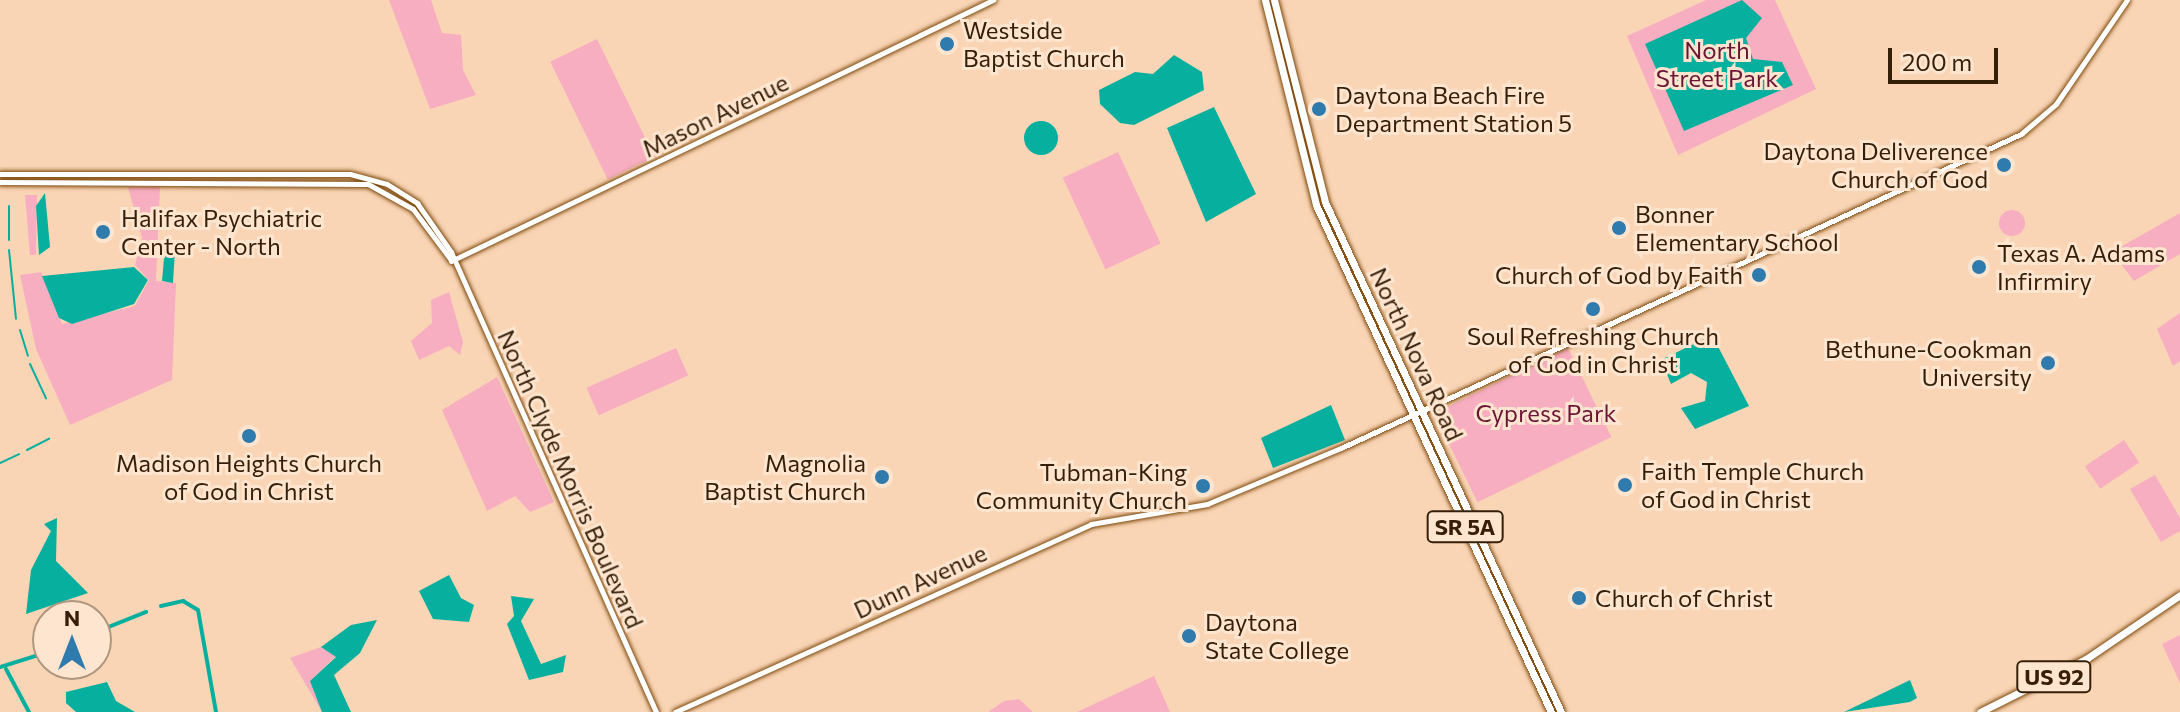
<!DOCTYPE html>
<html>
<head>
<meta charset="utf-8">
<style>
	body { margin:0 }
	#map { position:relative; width:2180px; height:712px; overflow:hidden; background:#fad5b5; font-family:Commissioner,sans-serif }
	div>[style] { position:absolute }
	.green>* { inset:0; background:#f7aec1; transform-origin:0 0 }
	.round { border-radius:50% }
	.water>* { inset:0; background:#07b09e }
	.stream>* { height:2px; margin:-1px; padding:0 1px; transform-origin:1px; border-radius:1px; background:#07b09e }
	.canal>* { height:4px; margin:-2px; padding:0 2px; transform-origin:2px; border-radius:2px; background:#07b09e }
	.roads { filter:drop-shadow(0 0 2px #7e490c) drop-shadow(0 0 2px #7e490c) }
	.secondary>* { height:5px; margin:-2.5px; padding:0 2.5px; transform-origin:2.5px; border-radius:2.5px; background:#fff }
	.primary>* { height:7px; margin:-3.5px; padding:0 3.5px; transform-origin:3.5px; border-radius:3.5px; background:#fff }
	.dots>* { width:22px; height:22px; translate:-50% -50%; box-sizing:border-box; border:4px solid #fee5cf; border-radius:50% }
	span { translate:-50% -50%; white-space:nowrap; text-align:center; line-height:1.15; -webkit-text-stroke:6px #fee5cf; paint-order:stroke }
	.shield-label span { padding:2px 6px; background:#fee5cf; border:2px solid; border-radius:6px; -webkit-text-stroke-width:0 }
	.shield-label { font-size:22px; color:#361f08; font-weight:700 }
	.poi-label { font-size:24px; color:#361f08 }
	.left { translate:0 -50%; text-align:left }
	.right { translate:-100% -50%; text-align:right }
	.park-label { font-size:24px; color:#6a1536 }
	.street-label { font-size:24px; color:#361f08 }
	.north { position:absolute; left:32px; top:600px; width:80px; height:80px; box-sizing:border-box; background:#fee5cf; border:2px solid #ae967f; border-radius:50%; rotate:0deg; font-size:22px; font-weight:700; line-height:32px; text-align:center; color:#361f08 }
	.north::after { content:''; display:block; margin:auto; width:28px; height:36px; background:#307bae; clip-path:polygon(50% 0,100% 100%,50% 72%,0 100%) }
	.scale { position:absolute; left:1888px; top:48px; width:110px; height:36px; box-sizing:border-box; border:4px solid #361f08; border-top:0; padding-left:10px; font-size:24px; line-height:28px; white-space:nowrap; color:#361f08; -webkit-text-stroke:6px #fee5cf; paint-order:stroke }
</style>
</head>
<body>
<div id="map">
	<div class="green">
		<i style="clip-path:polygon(389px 0,431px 0,442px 33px,461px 35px,463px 70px,476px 95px,430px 109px)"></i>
		<i style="clip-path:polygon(1706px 0,1775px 0,1816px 89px,1678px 155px,1627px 36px)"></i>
		<i style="left:597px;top:39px;width:131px;height:52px;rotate:64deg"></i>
		<i style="left:1118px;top:152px;width:101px;height:61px;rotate:65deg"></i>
		<i style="clip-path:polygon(128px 187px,160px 187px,156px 281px,176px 283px,172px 380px,70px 425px,36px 349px,20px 275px,41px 272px,62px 324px,135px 306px,149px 280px,135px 265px,142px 238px)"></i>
		<i style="clip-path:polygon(25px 195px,37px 195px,36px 255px,30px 255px)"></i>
		<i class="round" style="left:1999px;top:210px;width:26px;height:26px"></i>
		<i style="clip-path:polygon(2180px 213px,2180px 254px,2134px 281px,2112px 252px)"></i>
		<i style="clip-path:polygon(449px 292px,463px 342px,460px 355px,449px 346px,419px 360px,411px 341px,432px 323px,431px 300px)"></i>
		<i style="clip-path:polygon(2180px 313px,2180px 361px,2173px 366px,2157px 329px)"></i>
		<i style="left:676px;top:348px;width:30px;height:98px;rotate:66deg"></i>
		<i style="left:1568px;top:348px;width:99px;height:149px;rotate:64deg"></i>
		<i style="clip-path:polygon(497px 377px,554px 502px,530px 512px,515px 496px,487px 511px,442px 410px)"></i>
		<i style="left:2124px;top:440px;width:27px;height:47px;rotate:56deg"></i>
		<i style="clip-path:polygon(2155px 475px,2180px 518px,2180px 531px,2161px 542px,2130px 489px)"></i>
		<i style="clip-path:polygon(2180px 635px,2180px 683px,2162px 644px)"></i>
		<i style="clip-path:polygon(321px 647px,336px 656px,314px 677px,322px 712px,290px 658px)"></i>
		<i style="clip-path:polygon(1154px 676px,1170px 712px,1077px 712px)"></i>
		<i style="clip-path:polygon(1019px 699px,1033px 712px,988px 712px,1004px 701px)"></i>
	</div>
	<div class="water">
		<i style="clip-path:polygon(1742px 0,1762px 18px,1746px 38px,1753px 59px,1782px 62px,1793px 85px,1684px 131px,1645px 44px)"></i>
		<i style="clip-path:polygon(1174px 55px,1202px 72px,1204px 90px,1134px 125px,1120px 123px,1100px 104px,1099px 90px,1135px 72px,1153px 74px)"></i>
		<i style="clip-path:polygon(1214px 107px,1256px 194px,1206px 222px,1167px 128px)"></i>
		<i class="round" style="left:1024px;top:121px;width:34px;height:34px"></i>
		<i style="clip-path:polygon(45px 193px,50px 247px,39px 255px,36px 206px)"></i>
		<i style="clip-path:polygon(165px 247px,175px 249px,173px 283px,162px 281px)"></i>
		<i style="clip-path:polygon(134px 267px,148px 280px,134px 304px,72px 324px,59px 318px,42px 276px)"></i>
		<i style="clip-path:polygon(1712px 335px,1749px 406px,1695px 429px,1681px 408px,1705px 401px,1707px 382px,1691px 373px,1671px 384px,1661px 360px)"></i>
		<i style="clip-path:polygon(1331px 405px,1345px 440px,1273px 468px,1261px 438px)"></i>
		<i style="clip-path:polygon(57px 518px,56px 561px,88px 593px,26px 614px,31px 570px,51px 531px,44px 524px)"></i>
		<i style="clip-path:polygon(449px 575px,461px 598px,474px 605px,469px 622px,433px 619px,419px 591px)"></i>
		<i style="clip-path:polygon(511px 596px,534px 599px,521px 621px,541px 664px,566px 655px,563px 672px,529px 680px,507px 624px,514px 616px)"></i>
		<i style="clip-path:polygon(377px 620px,360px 653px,334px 675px,351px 712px,322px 712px,310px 681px,336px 657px,321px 647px,351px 625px)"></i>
		<i style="clip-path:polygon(1910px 680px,1917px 698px,1910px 702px,1844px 712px)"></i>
		<i style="clip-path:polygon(107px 682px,116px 701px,135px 712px,76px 712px,66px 703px,66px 692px)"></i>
	</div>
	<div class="stream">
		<i style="left:9px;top:240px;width:34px;rotate:-90deg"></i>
		<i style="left:9px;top:250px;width:69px;rotate:84.2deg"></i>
		<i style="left:20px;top:330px;width:27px;rotate:73deg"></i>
		<i style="left:30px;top:364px;width:38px;rotate:65deg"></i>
		<i style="left:27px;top:450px;width:25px;rotate:-27deg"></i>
		<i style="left:0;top:463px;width:21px;rotate:-25deg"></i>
	</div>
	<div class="canal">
		<i style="left:161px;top:606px;width:23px;rotate:-13deg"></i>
		<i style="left:183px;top:601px;width:17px;rotate:31deg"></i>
		<i style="left:198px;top:610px;width:104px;rotate:80deg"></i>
		<i style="left:96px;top:632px;width:54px;rotate:-21.8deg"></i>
		<i style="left:0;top:667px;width:50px;rotate:-17.4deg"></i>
		<i style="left:6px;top:669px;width:49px;rotate:61.9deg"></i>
	</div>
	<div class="roads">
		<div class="secondary">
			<i style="left:0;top:174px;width:350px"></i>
			<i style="left:350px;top:174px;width:38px;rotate:15deg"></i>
			<i style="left:387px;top:184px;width:36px;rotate:32deg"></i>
			<i style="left:417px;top:203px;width:60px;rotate:55.2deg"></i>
			<i style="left:451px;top:252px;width:504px;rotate:65.98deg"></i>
			<i style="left:0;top:182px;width:368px;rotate:0.3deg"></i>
			<i style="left:368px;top:184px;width:51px;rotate:29.1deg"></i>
			<i style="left:413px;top:209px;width:64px;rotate:53.3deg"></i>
			<i style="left:451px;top:261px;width:602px;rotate:-25.71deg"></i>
			<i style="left:675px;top:712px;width:457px;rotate:-24.3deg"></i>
			<i style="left:1091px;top:524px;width:118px;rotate:-9.8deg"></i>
			<i style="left:1207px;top:504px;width:145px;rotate:-22.7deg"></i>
			<i style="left:1341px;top:448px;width:749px;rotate:-24.79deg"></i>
			<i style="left:2021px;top:134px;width:46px;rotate:-40.6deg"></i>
			<i style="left:2056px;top:104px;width:126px;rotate:-55.7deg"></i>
		</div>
		<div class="primary">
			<i style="left:1265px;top:0;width:211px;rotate:76deg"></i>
			<i style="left:1316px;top:205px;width:559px;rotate:65.13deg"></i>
			<i style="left:1274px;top:0;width:208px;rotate:75.8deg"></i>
			<i style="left:1325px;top:202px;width:562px;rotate:65.17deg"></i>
			<i style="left:1980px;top:712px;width:119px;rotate:-26.6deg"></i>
			<i style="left:2086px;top:659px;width:114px;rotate:-34.2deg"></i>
		</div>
	</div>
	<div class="dots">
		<i style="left:947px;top:44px;background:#307bae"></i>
		<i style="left:1319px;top:109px;background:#307bae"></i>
		<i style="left:2004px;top:165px;background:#307bae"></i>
		<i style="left:1619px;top:228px;background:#307bae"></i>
		<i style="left:103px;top:232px;background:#307bae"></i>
		<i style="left:1979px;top:267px;background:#307bae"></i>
		<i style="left:1759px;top:275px;background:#307bae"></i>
		<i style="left:1593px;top:309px;background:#307bae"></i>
		<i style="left:2048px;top:363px;background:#307bae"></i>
		<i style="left:249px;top:436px;background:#307bae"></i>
		<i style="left:882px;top:477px;background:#307bae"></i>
		<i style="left:1625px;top:485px;background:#307bae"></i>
		<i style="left:1203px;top:486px;background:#307bae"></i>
		<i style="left:1579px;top:598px;background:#307bae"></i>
		<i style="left:1189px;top:636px;background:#307bae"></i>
	</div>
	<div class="shield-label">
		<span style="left:1465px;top:527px">SR 5A</span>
		<span style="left:2054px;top:677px">US 92</span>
	</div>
	<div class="poi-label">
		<span class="left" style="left:963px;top:44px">Westside<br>Baptist Church</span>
		<span class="left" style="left:1335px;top:109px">Daytona Beach Fire<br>Department Station 5</span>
		<span class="right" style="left:1988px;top:165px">Daytona Deliverence<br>Church of God</span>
		<span class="left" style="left:1635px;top:228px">Bonner<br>Elementary School</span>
		<span class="left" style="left:121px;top:232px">Halifax Psychiatric<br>Center - North</span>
		<span class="left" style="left:1997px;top:267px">Texas A. Adams<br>Infirmiry</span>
		<span class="right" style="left:1743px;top:275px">Church of God by Faith</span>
		<span style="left:1593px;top:350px">Soul Refreshing Church<br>of God in Christ</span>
		<span class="right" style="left:2032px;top:363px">Bethune-Cookman<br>University</span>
		<span style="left:249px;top:477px">Madison Heights Church<br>of God in Christ</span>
		<span class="right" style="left:866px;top:477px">Magnolia<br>Baptist Church</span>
		<span class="left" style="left:1641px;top:485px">Faith Temple Church<br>of God in Christ</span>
		<span class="right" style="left:1187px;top:486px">Tubman-King<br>Community Church</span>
		<span class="left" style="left:1595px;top:598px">Church of Christ</span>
		<span class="left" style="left:1205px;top:636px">Daytona<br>State College</span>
	</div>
	<div class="park-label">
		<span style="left:1717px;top:64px">North<br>Street Park</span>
		<span style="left:1546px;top:413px">Cypress Park</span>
	</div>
	<div class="street-label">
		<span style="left:715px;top:115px;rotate:-26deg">Mason Avenue</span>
		<span style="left:1417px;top:354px;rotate:65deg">North Nova Road</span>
		<span style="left:571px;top:479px;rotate:66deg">North Clyde Morris Boulevard</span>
		<span style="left:920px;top:581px;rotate:-25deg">Dunn Avenue</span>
	</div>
	<div class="north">N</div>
	<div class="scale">200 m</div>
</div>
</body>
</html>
